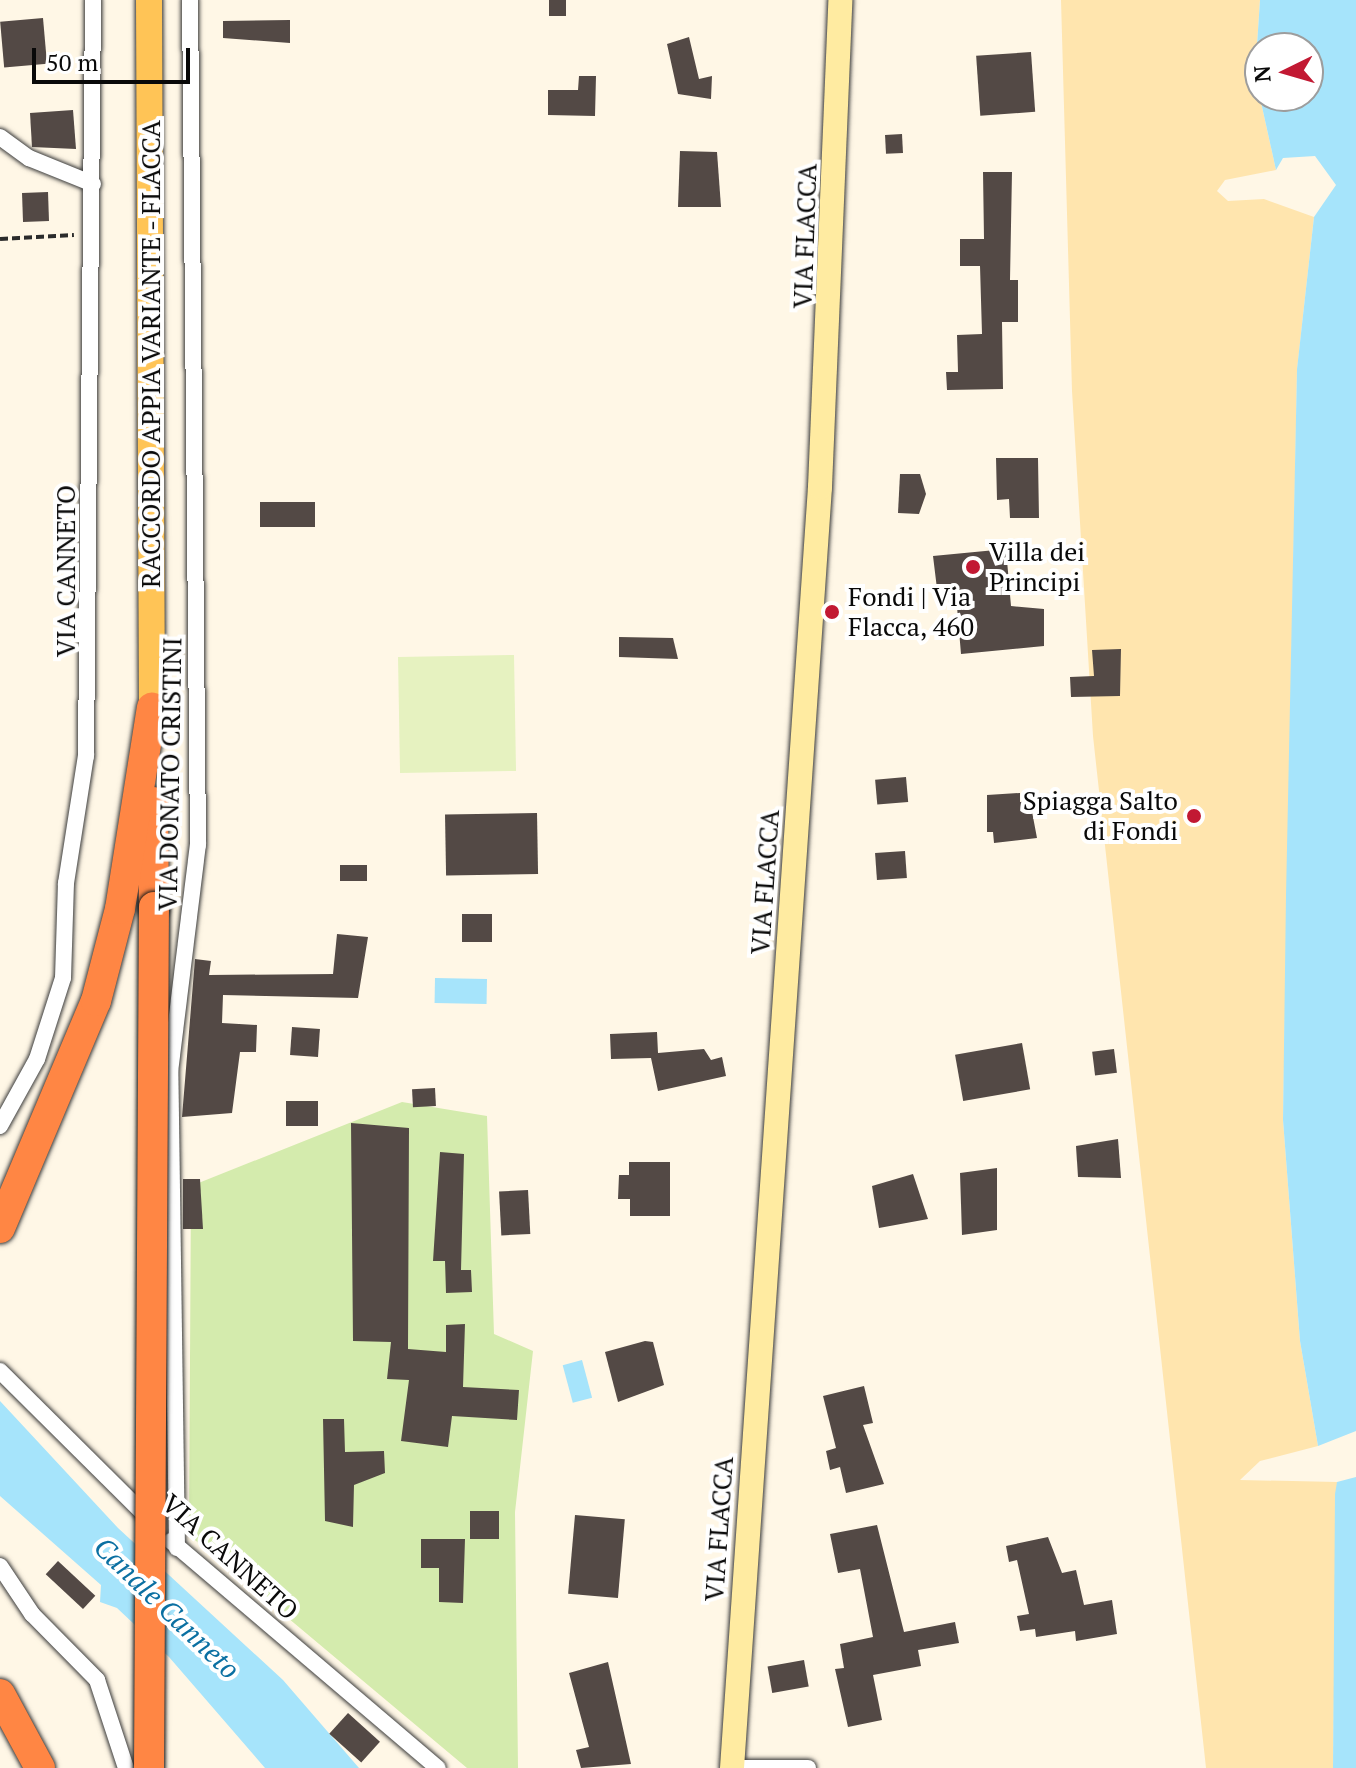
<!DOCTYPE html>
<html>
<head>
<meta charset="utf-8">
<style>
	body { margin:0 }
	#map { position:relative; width:1356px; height:1768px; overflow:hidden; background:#fff7e6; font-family:"PT Serif",serif }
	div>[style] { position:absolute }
	.green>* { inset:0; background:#d4ebad }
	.sand>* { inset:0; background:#ffe5ae }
	.pitch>* { inset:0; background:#e6f2c0; transform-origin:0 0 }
	.water>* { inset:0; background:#a6e4fb; transform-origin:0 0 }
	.building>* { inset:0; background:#534945; transform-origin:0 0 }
	.path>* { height:4px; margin-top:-2px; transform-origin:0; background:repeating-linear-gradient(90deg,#2b2b2b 0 8px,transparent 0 12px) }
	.roads { filter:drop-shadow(0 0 2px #3c3c3c) drop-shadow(0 0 2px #3c3c3c) }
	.street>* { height:16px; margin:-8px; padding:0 8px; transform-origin:8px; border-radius:8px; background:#fff }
	.secondary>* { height:24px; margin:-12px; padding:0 12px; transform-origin:12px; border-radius:12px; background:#ffeba1 }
	.primary>* { height:26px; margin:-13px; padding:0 13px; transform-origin:13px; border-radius:13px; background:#ffc456 }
	.highway>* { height:30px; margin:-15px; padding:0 15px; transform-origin:15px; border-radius:15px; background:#ff8644 }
	.bridges { filter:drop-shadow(0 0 2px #1a1a1a) drop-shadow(0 0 2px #1a1a1a) }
	.highway-bridge>* { height:30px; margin:-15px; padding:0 15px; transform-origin:15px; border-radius:15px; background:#ff8644 }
	.dots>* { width:22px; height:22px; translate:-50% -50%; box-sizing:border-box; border:4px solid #fff; border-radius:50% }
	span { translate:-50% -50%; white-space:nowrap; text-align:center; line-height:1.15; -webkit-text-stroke:8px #fff; paint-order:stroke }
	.street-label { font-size:26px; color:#090909 }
	.poi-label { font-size:26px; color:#090909 }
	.left { translate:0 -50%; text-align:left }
	.right { translate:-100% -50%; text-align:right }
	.water-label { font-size:28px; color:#0b70a2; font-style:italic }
	.north { position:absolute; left:1244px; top:32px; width:80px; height:80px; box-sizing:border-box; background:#fff; border:2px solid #9d9d9d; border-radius:50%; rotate:265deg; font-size:22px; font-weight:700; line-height:32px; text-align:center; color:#090909 }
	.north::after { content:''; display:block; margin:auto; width:28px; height:36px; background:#c21933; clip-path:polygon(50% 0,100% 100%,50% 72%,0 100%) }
	.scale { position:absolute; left:32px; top:48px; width:158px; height:36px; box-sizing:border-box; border:4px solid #090909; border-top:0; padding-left:10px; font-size:24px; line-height:28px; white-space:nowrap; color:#090909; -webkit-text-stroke:6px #fff; paint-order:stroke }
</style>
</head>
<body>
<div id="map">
	<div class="green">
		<i style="clip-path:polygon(402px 1102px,487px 1116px,494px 1334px,533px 1351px,515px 1512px,518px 1768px,467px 1768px,189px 1535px,191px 1186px)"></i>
	</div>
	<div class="sand">
		<i style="clip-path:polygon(1061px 0,1260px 0,1255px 75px,1276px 170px,1225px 180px,1217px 191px,1228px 201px,1264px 199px,1314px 217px,1297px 370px,1283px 1120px,1300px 1341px,1318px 1446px,1260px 1461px,1240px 1480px,1337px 1482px,1333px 1768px,1206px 1768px,1093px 736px,1072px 391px)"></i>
	</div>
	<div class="pitch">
		<i style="left:514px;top:655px;width:116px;height:116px;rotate:89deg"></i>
	</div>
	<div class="water">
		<i style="clip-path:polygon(evenodd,1260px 0,1356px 0,1356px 1431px,1318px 1446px,1300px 1341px,1283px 1120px,1286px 895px,1297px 369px,1314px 217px,1336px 185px,1315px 156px,1283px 158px,1276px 170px,1255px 75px,1260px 0,1260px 48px,1308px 48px,1308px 96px,1260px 96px,1260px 48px)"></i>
		<i style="left:435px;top:978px;width:52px;height:25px;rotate:1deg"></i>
		<i style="left:582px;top:1360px;width:39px;height:20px;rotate:75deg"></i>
		<i style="clip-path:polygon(0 1401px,118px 1528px,283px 1680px,359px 1768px,265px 1768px,169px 1657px,117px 1608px,100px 1602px,101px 1585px,0 1496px)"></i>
		<i style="clip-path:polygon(1356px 1477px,1356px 1768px,1333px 1768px,1335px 1494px,1337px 1482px)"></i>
	</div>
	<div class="building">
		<i style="left:549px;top:0;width:17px;height:16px"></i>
		<i style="left:43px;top:18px;width:46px;height:43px;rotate:85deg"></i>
		<i style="clip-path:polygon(290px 20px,290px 43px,223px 38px,223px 21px)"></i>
		<i style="clip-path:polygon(689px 37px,699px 79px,712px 76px,711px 99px,678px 94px,667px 44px)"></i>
		<i style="left:1031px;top:52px;width:60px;height:55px;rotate:86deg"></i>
		<i style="clip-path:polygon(579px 76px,596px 76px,595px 116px,548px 115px,548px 90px,578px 90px)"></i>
		<i style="clip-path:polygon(73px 110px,76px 149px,32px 147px,30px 113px)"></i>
		<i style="left:902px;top:134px;width:19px;height:17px;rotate:87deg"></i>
		<i style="clip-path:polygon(680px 151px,717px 152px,721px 207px,678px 207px)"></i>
		<i style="clip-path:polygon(983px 172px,1012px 172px,1010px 280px,1018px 280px,1018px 322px,1002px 322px,1003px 389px,947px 390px,946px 372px,958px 372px,957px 335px,982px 334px,980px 266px,960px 266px,960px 239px,984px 239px)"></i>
		<i style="left:48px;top:192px;width:29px;height:26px;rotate:88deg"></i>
		<i style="clip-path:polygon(996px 458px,1038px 458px,1039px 518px,1010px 518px,1009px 499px,997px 500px)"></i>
		<i style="clip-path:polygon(900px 474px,920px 474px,926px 494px,919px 514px,898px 513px)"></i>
		<i style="left:315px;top:502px;width:25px;height:55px;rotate:90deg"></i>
		<i style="clip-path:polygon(1006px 549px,1011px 606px,1044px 609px,1044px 646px,961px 654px,956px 595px,938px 597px,933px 556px)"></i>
		<i style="clip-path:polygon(619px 637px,673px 638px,678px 659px,619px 657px)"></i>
		<i style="clip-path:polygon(1121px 649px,1120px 696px,1071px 697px,1070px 677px,1094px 676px,1092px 650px)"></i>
		<i style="left:906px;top:777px;width:25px;height:31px;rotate:85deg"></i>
		<i style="clip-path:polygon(1020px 793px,1020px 802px,1030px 801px,1037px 838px,994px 843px,993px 832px,987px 832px,987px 795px)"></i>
		<i style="left:537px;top:813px;width:61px;height:92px;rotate:89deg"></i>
		<i style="left:905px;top:851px;width:27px;height:30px;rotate:86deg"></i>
		<i style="left:340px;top:865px;width:27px;height:16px"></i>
		<i style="left:462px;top:914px;width:30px;height:28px"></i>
		<i style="clip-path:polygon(337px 934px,368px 937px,358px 998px,223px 995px,222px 1023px,257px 1025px,256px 1052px,240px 1052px,232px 1113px,182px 1117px,195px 959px,211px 961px,209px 975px,333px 974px)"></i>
		<i style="left:292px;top:1027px;width:28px;height:28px;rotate:4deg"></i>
		<i style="clip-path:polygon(657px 1032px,658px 1053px,704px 1049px,711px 1060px,722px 1057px,726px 1076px,658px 1091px,651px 1058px,611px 1059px,610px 1034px)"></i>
		<i style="left:1022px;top:1043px;width:47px;height:68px;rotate:80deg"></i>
		<i style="left:1114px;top:1049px;width:24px;height:22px;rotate:83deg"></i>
		<i style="left:435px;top:1088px;width:18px;height:23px;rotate:87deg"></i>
		<i style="left:318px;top:1101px;width:25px;height:32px;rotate:90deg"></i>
		<i style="clip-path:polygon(351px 1123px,409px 1128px,408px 1349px,446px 1352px,446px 1325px,465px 1324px,463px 1387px,519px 1390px,517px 1420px,452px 1416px,448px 1447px,401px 1441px,409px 1380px,387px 1379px,391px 1342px,353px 1341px)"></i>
		<i style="clip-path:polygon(1118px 1139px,1121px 1178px,1078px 1177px,1076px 1146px)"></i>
		<i style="clip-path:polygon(440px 1152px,464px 1154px,461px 1270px,471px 1270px,472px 1292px,446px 1293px,445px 1261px,433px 1261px)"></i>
		<i style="clip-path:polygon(629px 1162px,670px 1162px,670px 1216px,630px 1216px,630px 1199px,618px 1199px,619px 1175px,629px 1175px)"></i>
		<i style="clip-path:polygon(997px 1168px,997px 1230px,962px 1235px,960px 1173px)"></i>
		<i style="clip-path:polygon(913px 1174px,928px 1219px,879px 1228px,872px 1186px)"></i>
		<i style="clip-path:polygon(183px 1179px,200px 1179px,203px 1229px,183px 1229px)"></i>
		<i style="left:528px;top:1190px;width:44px;height:29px;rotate:87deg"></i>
		<i style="clip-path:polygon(645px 1341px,653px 1342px,664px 1385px,618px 1402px,605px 1352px)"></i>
		<i style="clip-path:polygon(864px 1386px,873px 1423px,863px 1425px,884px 1484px,846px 1493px,840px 1467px,830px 1470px,826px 1451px,836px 1448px,823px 1396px)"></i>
		<i style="clip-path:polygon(323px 1419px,344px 1419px,345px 1452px,384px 1451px,385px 1473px,354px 1485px,353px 1527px,325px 1521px)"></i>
		<i style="left:470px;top:1511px;width:29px;height:28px"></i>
		<i style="left:575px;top:1515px;width:50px;height:79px;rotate:5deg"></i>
		<i style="clip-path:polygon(877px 1525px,904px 1632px,955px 1622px,959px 1643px,918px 1650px,921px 1666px,873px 1675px,882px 1720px,848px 1727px,835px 1669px,844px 1668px,840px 1644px,873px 1637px,860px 1569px,838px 1573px,830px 1534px)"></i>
		<i style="clip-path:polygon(1048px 1537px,1062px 1573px,1076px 1570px,1084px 1605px,1112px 1600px,1117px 1634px,1076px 1641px,1075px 1631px,1036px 1637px,1035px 1629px,1020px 1631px,1017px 1616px,1029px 1614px,1017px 1560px,1009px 1562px,1006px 1546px)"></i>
		<i style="clip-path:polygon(421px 1539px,465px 1539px,463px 1603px,439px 1602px,439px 1568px,421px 1568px)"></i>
		<i style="left:58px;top:1561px;width:51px;height:18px;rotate:43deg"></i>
		<i style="left:804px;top:1660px;width:27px;height:37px;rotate:80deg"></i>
		<i style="clip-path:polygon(608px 1662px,631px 1764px,581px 1768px,576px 1750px,589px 1747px,569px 1673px)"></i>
		<i style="left:348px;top:1713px;width:43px;height:28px;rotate:42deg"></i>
	</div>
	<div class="path">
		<i style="left:0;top:239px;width:74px;rotate:-3.1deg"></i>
	</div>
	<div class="roads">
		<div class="street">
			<i style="left:0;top:137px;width:36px;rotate:36deg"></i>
			<i style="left:29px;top:158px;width:69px;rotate:22.1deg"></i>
			<i style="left:0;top:1126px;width:77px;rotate:-61.1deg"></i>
			<i style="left:37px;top:1059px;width:85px;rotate:-72.2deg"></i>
			<i style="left:63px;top:978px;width:95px;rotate:-88.2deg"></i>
			<i style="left:66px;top:883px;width:129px;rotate:-81.1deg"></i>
			<i style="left:86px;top:756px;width:756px;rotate:-89.47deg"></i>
			<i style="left:0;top:1371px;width:210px;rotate:44.8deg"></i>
			<i style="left:171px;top:1541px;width:350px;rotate:40.4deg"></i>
			<i style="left:177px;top:1548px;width:476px;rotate:-90.8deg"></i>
			<i style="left:170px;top:1072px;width:229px;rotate:-83deg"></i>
			<i style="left:198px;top:845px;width:845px;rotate:-90.54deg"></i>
			<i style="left:0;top:1566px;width:58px;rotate:56.3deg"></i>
			<i style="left:32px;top:1614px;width:93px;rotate:45.4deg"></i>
			<i style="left:97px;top:1680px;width:93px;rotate:71.8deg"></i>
			<i style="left:736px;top:1768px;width:72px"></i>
		</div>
		<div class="secondary">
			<i style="left:732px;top:1768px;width:1284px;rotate:-86.07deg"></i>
			<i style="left:820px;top:487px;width:487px;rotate:-87.6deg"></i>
		</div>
		<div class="primary">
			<i style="left:149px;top:0;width:708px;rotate:89.76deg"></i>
		</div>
		<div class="highway">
			<i style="left:153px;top:802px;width:105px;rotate:89.5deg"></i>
			<i style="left:0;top:1228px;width:246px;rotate:-67.1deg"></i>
			<i style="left:96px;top:1001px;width:95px;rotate:-75.4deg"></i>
			<i style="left:120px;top:909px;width:204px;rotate:-81deg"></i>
			<i style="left:0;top:1694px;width:84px;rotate:61.6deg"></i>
		</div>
	</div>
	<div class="bridges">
		<div class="highway-bridge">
			<i style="left:149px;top:1768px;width:861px;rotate:-89.67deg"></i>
		</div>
	</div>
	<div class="dots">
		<i style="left:973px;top:567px;background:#c21933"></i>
		<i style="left:832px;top:612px;background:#c21933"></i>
		<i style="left:1194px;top:816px;background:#c21933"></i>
	</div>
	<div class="street-label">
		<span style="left:805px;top:236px;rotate:-88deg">VIA FLACCA</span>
		<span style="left:151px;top:354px;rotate:-90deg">RACCORDO APPIA VARIANTE - FLACCA</span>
		<span style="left:66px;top:571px;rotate:-90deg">VIA CANNETO</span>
		<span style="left:170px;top:774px;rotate:-89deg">VIA DONATO CRISTINI</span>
		<span style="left:765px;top:882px;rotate:-86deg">VIA FLACCA</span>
		<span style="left:719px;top:1529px;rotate:-86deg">VIA FLACCA</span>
		<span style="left:230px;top:1557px;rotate:42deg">VIA CANNETO</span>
	</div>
	<div class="poi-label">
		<span class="left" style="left:989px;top:567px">Villa dei<br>Principi</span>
		<span class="left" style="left:848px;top:612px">Fondi | Via<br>Flacca, 460</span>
		<span class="right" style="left:1178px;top:816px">Spiagga Salto<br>di Fondi</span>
	</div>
	<div class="water-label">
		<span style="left:167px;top:1608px;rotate:44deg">Canale Canneto</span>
	</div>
	<div class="north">N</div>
	<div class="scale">50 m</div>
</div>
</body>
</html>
